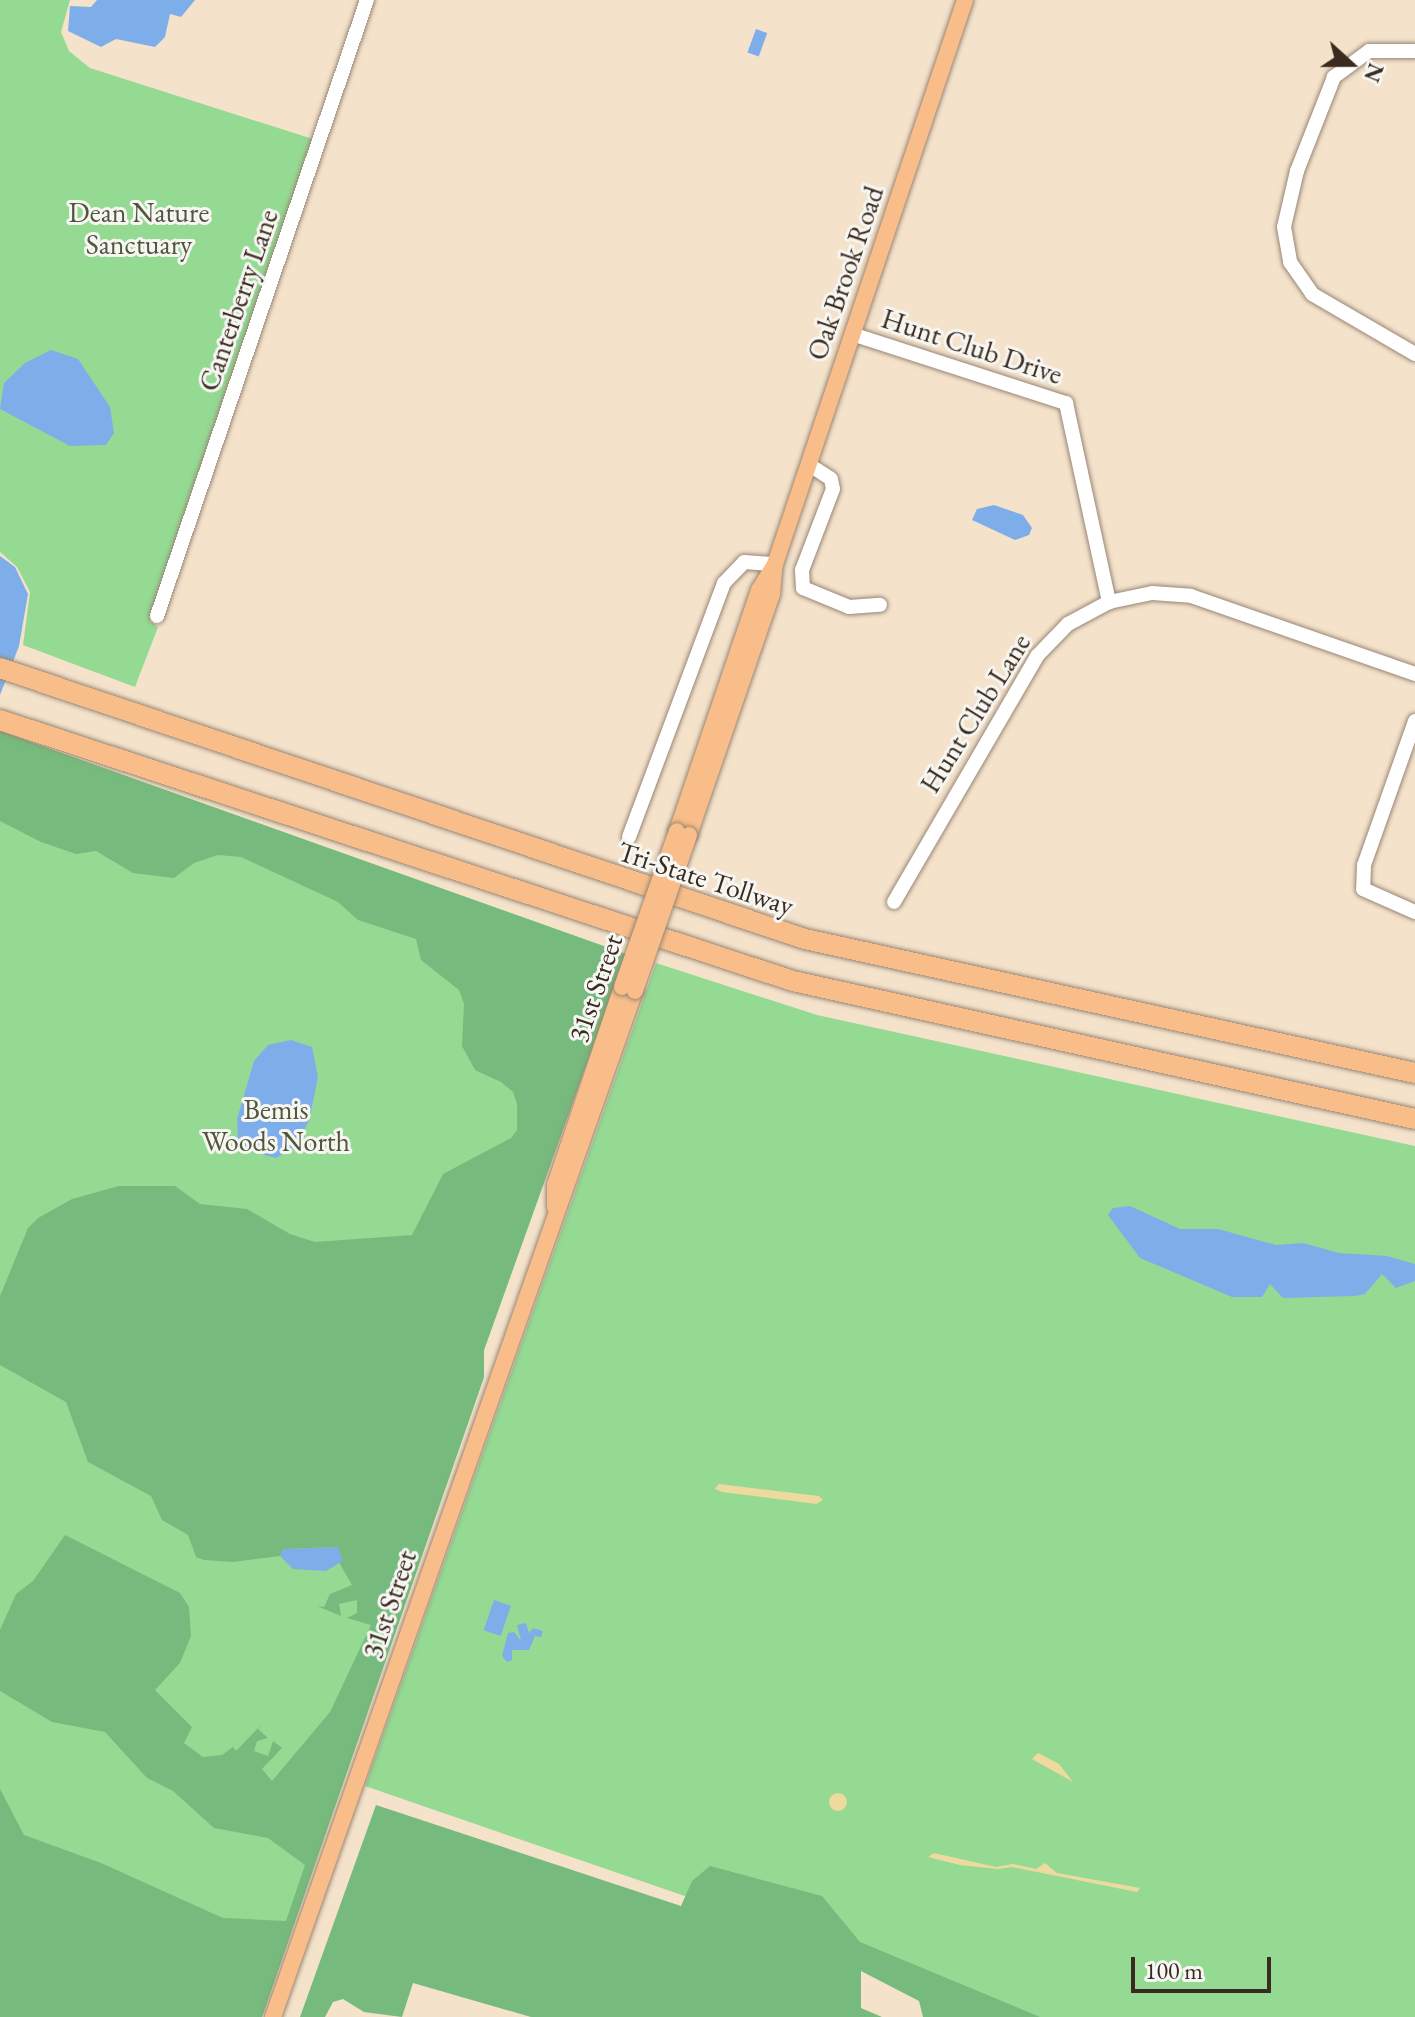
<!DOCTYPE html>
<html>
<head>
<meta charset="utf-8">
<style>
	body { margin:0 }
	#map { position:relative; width:1415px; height:2017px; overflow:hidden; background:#f4e2cb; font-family:"EB Garamond",serif }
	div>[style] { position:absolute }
	.green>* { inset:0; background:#94da93 }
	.forest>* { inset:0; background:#77ba7d }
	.sand>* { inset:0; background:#eeda9e }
	.round { border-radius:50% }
	.water>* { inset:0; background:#7eaee9; transform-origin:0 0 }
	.roads { filter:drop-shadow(0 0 2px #988674) drop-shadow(0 0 2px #988674) }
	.minor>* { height:14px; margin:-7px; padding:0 7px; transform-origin:7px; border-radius:7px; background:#fff }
	.major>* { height:16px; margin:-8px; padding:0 8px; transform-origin:8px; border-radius:8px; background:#f9bd89 }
	.highway>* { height:20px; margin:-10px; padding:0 10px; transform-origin:10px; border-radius:10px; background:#f9bd89 }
	.bridges { filter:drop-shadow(0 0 2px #988674) drop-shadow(0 0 2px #988674) }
	.major-bridge>* { height:16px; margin:-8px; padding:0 8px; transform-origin:8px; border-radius:8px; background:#f9bd89 }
	span { translate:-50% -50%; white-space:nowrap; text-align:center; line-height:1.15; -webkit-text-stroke:6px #f6f6f2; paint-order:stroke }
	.park-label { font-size:28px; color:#51563b }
	.street-label { font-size:28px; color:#3b2a1e }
	.north { position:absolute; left:1311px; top:24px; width:80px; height:80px; -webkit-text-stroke:6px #f6f6f2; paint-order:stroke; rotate:111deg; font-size:22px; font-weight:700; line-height:32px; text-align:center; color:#3b2a1e }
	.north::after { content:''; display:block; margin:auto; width:28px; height:36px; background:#3b2a1e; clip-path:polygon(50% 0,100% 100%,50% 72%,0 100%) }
	.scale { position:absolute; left:1131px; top:1957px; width:140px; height:36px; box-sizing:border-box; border:4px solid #3b2a1e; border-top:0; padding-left:10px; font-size:24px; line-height:28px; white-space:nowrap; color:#3b2a1e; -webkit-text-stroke:6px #f6f6f2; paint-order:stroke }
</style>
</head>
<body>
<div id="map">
	<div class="green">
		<i style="clip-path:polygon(0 0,70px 0,61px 32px,69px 51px,90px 68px,316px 140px,150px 621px,158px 627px,135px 687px,23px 645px,30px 592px,17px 567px,0 552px)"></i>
		<i style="clip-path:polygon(0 731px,626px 954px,484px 1350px,484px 1377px,262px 2017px,0 2017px)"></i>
		<i style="clip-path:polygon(656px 963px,817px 1015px,1415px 1146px,1415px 2017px,1036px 2017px,365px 1786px)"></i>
	</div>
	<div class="forest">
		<i style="clip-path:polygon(0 731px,626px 954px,484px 1350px,484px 1377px,262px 2017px,0 2017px,0 1789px,24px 1835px,101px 1863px,223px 1918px,286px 1921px,305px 1865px,268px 1838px,214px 1828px,173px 1791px,147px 1778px,105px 1732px,52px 1722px,0 1691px,0 1630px,16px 1594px,33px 1581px,65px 1535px,180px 1593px,189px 1607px,191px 1636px,180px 1663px,155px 1690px,192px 1727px,184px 1743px,203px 1757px,222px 1755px,233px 1747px,236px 1751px,262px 1724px,258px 1729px,268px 1738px,257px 1741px,254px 1751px,268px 1756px,273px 1741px,282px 1748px,262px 1769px,272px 1781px,330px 1712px,371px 1625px,347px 1618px,357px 1613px,357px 1600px,339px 1604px,341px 1616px,317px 1606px,324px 1607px,330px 1594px,352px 1585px,340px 1564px,338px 1547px,284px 1549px,280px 1556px,233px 1562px,204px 1560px,196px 1557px,188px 1535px,162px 1520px,151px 1496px,88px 1462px,66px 1402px,0 1365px,0 1296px,28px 1228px,38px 1218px,72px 1199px,119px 1186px,175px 1186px,200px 1204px,247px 1209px,290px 1234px,315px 1242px,412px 1235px,443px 1174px,511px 1138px,517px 1130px,517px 1104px,513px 1092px,501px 1082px,475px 1070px,462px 1046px,464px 1004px,459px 990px,421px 960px,416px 939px,358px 920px,338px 902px,241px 857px,218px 855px,194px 863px,174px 878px,133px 873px,96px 851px,76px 854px,41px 842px,0 821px)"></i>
		<i style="clip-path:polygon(376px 1805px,681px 1906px,692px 1881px,710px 1866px,822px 1896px,860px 1942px,1040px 2017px,923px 2017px,919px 2001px,861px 1971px,861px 2008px,882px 2017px,531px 2017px,413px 1983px,402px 2017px,364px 2012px,343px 1999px,333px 2002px,325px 2017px,300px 2017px)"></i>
	</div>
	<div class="sand">
		<i style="clip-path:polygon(719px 1484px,819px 1496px,823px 1500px,816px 1504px,722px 1492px,715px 1489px)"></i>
		<i style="clip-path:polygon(1038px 1753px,1059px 1764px,1073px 1782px,1032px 1759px)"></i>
		<i class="round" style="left:829px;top:1793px;width:18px;height:18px"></i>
		<i style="clip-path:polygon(934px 1853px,996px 1867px,1013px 1864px,1036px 1869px,1045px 1863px,1057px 1873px,1140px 1888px,1137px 1892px,1012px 1867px,998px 1869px,960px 1865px,928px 1857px)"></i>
	</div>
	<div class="water">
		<i style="clip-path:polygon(97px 0,195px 0,181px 17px,170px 14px,165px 37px,155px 47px,116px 39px,101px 47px,68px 31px,70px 6px,91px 7px)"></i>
		<i style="left:756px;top:29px;width:12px;height:25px;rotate:20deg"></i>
		<i style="clip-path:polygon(51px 350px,78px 359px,110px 407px,114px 433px,106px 445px,70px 446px,0 409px,4px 383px,25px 363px)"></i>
		<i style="clip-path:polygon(994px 505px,1023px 515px,1032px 528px,1029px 535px,1015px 540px,972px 520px,977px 509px)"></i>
		<i style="clip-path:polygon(0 556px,15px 567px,28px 594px,19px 646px,0 695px)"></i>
		<i style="clip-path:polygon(291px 1040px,312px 1047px,318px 1077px,309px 1121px,294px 1147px,276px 1158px,252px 1152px,238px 1140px,237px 1119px,254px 1061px,268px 1045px)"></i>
		<i style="clip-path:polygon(1130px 1206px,1180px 1229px,1218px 1229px,1276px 1245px,1303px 1243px,1339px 1253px,1387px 1256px,1415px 1264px,1415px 1281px,1396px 1288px,1382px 1274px,1365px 1294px,1355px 1296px,1283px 1298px,1270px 1284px,1262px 1297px,1232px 1297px,1140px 1258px,1108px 1215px,1113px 1208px)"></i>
		<i style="clip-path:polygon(338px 1547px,343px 1561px,326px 1571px,293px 1569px,280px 1556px,284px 1549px)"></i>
		<i style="left:494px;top:1600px;width:18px;height:32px;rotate:19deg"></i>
		<i style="clip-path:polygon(526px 1623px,529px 1633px,533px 1628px,543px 1631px,541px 1637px,535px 1636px,529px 1650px,512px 1650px,512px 1660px,507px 1662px,502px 1656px,508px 1633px,514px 1632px,521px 1641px,517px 1625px)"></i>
	</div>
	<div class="roads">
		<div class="minor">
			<i style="left:1415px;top:51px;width:46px;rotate:180deg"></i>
			<i style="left:1369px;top:51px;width:44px;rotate:143.4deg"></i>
			<i style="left:1334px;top:77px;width:101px;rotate:111.5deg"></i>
			<i style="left:1297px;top:171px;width:57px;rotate:103.1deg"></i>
			<i style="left:1284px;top:227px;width:36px;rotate:80deg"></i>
			<i style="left:1290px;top:262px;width:39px;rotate:55deg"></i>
			<i style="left:1312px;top:294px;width:119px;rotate:30.2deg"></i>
			<i style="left:852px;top:334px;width:225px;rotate:17.9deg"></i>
			<i style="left:1066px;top:403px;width:204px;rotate:77.8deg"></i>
			<i style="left:808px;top:464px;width:27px;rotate:33deg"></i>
			<i style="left:831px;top:479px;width:10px;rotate:79deg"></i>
			<i style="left:833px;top:489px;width:87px;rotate:110.9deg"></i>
			<i style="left:802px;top:570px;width:18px;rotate:87deg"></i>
			<i style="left:803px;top:588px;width:50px;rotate:22.4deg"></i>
			<i style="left:849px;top:607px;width:31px;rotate:-4deg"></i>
			<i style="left:157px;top:616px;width:651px;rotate:-71.18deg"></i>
			<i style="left:1415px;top:721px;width:153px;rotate:109.5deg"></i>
			<i style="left:1364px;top:865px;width:24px;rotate:92deg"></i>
			<i style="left:1363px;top:889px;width:57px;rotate:23.9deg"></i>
			<i style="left:629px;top:837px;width:271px;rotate:-69.5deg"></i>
			<i style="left:724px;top:583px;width:29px;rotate:-46deg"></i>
			<i style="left:744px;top:562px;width:31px;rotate:4deg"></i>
			<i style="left:894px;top:902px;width:285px;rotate:-59.8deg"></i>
			<i style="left:1037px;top:656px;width:45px;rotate:-45.9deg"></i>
			<i style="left:1068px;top:624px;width:47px;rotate:-28.2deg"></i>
			<i style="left:1109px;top:602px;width:44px;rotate:-11.8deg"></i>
			<i style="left:1152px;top:593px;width:39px;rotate:4deg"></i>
			<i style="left:1191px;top:596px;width:237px;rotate:19.2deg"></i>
		</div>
		<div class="major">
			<i style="left:677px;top:831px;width:255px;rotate:-71.2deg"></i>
			<i style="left:759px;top:590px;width:31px;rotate:-58deg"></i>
			<i style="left:775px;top:564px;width:595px;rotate:-71.38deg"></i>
			<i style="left:689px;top:835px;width:255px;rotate:-71deg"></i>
			<i style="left:772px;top:594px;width:25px;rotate:-85deg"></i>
			<i style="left:555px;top:1207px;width:22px;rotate:-90deg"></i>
			<i style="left:555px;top:1185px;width:209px;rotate:-71.3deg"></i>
			<i style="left:273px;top:2017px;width:1088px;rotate:-70.57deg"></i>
		</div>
		<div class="highway">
			<i style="left:0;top:668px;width:849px;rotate:18.61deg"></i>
			<i style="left:805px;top:939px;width:625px;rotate:12.39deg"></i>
			<i style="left:0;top:720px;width:835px;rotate:18.22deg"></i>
			<i style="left:793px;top:981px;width:637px;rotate:12.51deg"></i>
		</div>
	</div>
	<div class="bridges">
		<div class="major-bridge">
			<i style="left:622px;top:987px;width:165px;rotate:-70.6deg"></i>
			<i style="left:635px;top:991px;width:165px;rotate:-70.9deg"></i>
		</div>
	</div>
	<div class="park-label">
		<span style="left:139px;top:228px">Dean Nature<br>Sanctuary</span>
		<span style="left:276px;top:1125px">Bemis<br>Woods North</span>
	</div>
	<div class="street-label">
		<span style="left:845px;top:273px;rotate:-71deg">Oak Brook Road</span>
		<span style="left:238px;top:300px;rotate:-71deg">Canterberry Lane</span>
		<span style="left:972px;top:346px;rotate:18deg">Hunt Club Drive</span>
		<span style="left:975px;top:713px;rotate:-58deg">Hunt Club Lane</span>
		<span style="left:706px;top:878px;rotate:18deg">Tri-State Tollway</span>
		<span style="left:595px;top:988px;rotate:-71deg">31st Street</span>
		<span style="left:389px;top:1604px;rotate:-71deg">31st Street</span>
	</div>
	<div class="north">N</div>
	<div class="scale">100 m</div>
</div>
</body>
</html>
